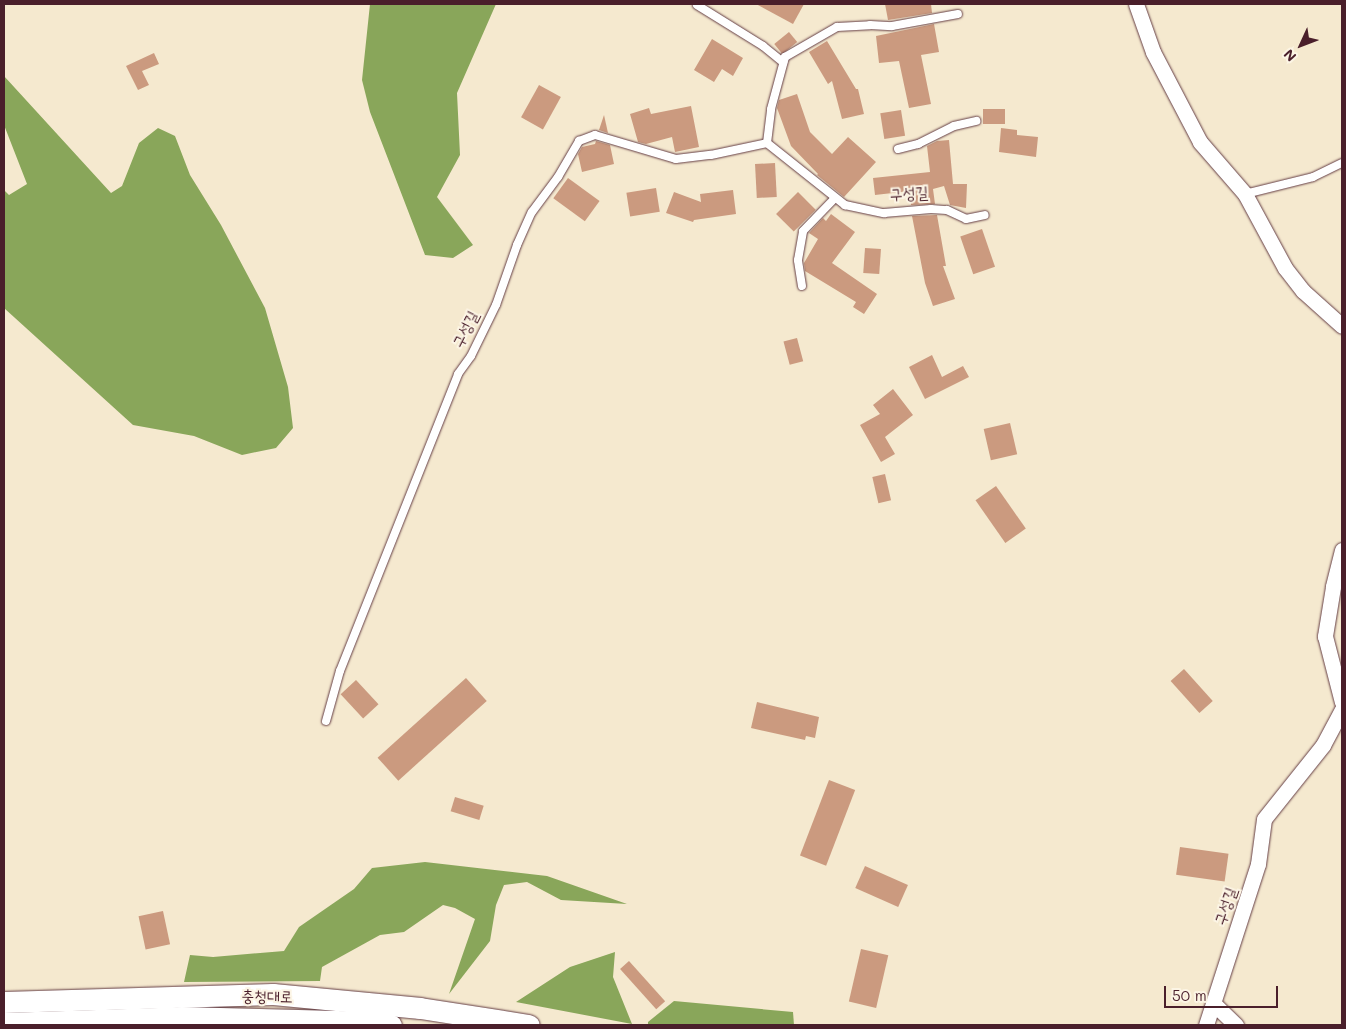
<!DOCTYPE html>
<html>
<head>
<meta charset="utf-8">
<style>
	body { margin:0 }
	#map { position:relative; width:1346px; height:1029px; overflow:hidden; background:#f5e9cf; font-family:Mali,"Poor Story",sans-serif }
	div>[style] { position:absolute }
	.forest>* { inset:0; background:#89a65a }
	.building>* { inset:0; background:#cb9a7f; transform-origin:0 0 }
	.roads { filter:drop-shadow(0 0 1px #643d44) drop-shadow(0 0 1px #643d44) }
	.lane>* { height:8px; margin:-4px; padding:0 4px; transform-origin:4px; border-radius:4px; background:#fff }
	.street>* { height:15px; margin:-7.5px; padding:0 7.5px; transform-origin:7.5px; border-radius:7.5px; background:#fff }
	.secondary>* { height:21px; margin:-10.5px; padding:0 10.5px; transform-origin:10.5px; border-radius:10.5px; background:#fff }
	span { translate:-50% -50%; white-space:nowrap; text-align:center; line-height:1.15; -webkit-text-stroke:4px #fcf5e5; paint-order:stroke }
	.street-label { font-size:16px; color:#4a1f2b }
	.frame { position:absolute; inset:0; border:5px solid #4a1f2b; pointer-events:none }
	.north { position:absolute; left:1276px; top:20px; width:50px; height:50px; -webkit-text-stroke:4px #fcf5e5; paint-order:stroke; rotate:227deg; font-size:14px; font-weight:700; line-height:20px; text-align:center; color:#4a1f2b }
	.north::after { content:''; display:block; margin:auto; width:18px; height:22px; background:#4a1f2b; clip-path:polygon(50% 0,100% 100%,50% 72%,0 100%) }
	.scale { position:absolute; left:1164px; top:986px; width:114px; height:22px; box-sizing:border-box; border:2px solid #4a1f2b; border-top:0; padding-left:6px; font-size:15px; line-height:18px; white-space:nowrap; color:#4a1f2b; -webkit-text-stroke:4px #fcf5e5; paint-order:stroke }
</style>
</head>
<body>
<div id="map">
	<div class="forest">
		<i style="clip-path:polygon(370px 4px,496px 4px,457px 93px,460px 155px,437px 197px,473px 245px,453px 258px,425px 255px,370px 112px,362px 80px)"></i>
		<i style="clip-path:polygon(4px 76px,111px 193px,122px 186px,139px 143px,158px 128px,175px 136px,190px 175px,221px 225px,265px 308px,288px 387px,293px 428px,276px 448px,242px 455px,194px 436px,133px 425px,4px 308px,4px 190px,9px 195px,27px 184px,4px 125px)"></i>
		<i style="clip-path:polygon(425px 862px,547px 876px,627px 904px,561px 900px,527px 882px,504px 885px,496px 905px,490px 941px,449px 994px,475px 919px,455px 908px,443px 905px,404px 932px,380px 935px,322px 967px,320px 981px,184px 982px,190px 955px,213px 957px,284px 951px,299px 927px,354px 889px,372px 868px)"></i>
		<i style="clip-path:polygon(615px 952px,613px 977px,632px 1024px,516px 1002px,570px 967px)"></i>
		<i style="clip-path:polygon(674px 1001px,793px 1012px,794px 1025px,648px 1025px,648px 1022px)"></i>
	</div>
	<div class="building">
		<i style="clip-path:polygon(756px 4px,804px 4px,793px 24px)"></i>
		<i style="clip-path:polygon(885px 4px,931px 4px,932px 13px,888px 20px)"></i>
		<i style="clip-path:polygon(934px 24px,939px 52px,921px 55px,931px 104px,909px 108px,899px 61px,879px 63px,876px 36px)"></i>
		<i style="left:789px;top:32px;width:13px;height:19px;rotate:51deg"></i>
		<i style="clip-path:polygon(712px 39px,743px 58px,733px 76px,722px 69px,714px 82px,694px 70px)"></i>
		<i style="clip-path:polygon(827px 41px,856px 89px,858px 89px,864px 114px,842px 119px,832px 81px,828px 84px,809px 52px)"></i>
		<i style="clip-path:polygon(154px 53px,159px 64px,142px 71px,149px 85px,138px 90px,126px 66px)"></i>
		<i style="left:539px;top:85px;width:25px;height:37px;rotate:29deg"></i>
		<i style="clip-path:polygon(797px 94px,810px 132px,832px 154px,848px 137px,876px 162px,844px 197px,817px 175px,818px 174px,791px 146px,777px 108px,779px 100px)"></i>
		<i style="clip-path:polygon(691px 106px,699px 147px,675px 152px,672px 137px,646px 144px,638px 142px,630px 114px,649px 108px,651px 114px)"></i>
		<i style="left:983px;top:109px;width:22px;height:15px"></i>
		<i style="left:901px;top:110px;width:26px;height:21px;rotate:81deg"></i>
		<i style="clip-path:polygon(604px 115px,608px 133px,599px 130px)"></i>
		<i style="clip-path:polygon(1001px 128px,1017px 130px,1017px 135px,1038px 137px,1036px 157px,999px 152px)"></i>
		<i style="clip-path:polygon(949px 140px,953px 184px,967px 184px,966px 208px,950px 205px,944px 186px,933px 189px,935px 204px,911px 205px,910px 191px,875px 195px,873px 178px,930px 172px,927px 146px,937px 141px)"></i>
		<i style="clip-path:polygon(596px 141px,610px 145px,614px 164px,582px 172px,578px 154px,582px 147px,595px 144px)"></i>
		<i style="left:775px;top:163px;width:34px;height:20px;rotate:87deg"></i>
		<i style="left:568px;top:178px;width:39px;height:25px;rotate:36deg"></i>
		<i style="left:656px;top:188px;width:24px;height:30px;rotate:81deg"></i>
		<i style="clip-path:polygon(733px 190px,736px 214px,694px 220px,693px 222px,666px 213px,674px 192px,701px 202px,700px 194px)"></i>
		<i style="left:798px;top:192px;width:25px;height:31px;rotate:45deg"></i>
		<i style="clip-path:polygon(831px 214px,855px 232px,832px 263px,877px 294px,864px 314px,853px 307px,856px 302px,805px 271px,804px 263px,818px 239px,809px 233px,823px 218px,826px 221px)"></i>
		<i style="clip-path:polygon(937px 215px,946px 266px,943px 266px,955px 299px,933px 306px,925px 283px,912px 216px)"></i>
		<i style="left:982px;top:229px;width:40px;height:23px;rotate:71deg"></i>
		<i style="left:865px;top:248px;width:16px;height:25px;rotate:4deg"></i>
		<i style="left:797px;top:338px;width:24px;height:14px;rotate:75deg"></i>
		<i style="clip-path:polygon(932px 355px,942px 377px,963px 366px,969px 377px,925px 399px,909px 367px)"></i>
		<i style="clip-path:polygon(893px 389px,913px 415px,885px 437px,895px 454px,881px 462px,860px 425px,880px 414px,873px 405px)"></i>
		<i style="left:1010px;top:423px;width:32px;height:27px;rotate:77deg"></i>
		<i style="left:885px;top:474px;width:27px;height:13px;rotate:77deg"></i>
		<i style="left:996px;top:486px;width:52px;height:25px;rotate:55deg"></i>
		<i style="left:1184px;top:669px;width:43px;height:18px;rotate:48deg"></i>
		<i style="left:466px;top:678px;width:31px;height:119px;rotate:48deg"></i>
		<i style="left:356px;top:680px;width:33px;height:21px;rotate:47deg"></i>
		<i style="clip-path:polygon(757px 702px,819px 717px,815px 738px,806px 736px,805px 740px,751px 728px)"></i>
		<i style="left:829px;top:780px;width:28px;height:81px;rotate:21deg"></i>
		<i style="left:455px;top:797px;width:30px;height:15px;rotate:17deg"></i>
		<i style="left:1180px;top:847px;width:49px;height:28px;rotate:8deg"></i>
		<i style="left:865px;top:866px;width:47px;height:24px;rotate:24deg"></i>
		<i style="left:163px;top:911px;width:34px;height:25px;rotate:78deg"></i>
		<i style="left:861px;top:949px;width:28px;height:54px;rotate:13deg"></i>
		<i style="left:629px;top:961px;width:54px;height:12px;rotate:48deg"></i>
	</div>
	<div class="roads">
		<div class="lane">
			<i style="left:697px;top:5px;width:78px;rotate:31.8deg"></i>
			<i style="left:763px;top:46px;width:26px;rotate:39deg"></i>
			<i style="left:767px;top:143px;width:100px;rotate:38.5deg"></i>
			<i style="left:845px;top:205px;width:40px;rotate:12deg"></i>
			<i style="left:884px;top:213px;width:47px;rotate:-4.9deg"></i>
			<i style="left:931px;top:209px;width:16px;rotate:4deg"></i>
			<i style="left:947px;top:210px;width:21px;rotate:25deg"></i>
			<i style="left:966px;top:219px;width:19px;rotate:-12deg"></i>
			<i style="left:898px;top:149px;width:21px;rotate:-14deg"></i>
			<i style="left:918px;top:144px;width:40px;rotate:-26.6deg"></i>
			<i style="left:954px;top:126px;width:23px;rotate:-13deg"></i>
			<i style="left:1245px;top:194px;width:70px;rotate:-14deg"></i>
			<i style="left:1313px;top:177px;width:32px;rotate:-26deg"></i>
			<i style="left:802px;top:286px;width:26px;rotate:-99deg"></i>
			<i style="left:798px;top:260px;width:29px;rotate:-80deg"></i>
			<i style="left:803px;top:231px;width:46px;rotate:-45.9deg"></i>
			<i style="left:326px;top:721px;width:52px;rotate:-74.4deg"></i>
			<i style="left:340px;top:671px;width:320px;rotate:-68.3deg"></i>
			<i style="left:458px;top:374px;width:22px;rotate:-54deg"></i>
			<i style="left:471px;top:356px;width:57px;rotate:-63.9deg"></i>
			<i style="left:496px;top:305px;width:64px;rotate:-70.7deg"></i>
			<i style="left:517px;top:245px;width:36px;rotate:-66deg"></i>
			<i style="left:532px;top:212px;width:44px;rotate:-53.4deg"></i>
			<i style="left:558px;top:177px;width:42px;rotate:-59.7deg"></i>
			<i style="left:579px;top:141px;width:17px;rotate:-21deg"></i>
			<i style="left:595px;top:135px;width:84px;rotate:16.5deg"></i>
			<i style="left:676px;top:159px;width:35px;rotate:-7deg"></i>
			<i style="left:711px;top:155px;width:57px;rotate:-12.1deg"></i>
			<i style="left:767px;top:143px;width:34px;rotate:-83deg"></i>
			<i style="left:771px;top:109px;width:54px;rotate:-74.9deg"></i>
			<i style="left:785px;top:57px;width:60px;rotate:-30deg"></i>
			<i style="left:837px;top:27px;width:33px;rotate:-3deg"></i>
			<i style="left:870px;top:25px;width:22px;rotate:3deg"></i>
			<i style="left:892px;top:26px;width:67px;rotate:-10.3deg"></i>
		</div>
		<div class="street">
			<i style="left:1136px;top:4px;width:51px;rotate:70.5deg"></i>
			<i style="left:1153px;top:52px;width:102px;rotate:62.4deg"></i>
			<i style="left:1200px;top:142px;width:69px;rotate:49.1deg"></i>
			<i style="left:1245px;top:194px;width:84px;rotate:61.6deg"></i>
			<i style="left:1285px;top:268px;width:29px;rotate:52deg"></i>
			<i style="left:1303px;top:291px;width:52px;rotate:41.9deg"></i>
			<i style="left:1342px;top:550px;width:38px;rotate:104deg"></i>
			<i style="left:1333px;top:587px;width:50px;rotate:99.3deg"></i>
			<i style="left:1325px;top:636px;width:68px;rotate:75.6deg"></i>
			<i style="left:1213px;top:1003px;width:32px;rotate:44deg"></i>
			<i style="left:1206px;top:1025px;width:169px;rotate:-72.1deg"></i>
			<i style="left:1258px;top:864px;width:45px;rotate:-82.4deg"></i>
			<i style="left:1264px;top:819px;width:95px;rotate:-51.4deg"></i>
			<i style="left:1323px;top:745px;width:40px;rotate:-62deg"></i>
		</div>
		<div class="secondary">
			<i style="left:4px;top:1002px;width:269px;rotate:-1.7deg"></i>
			<i style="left:273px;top:994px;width:148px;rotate:5.4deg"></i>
			<i style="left:420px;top:1008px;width:110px;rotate:8.9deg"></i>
			<i style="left:4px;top:1023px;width:177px;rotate:-1.9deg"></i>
			<i style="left:181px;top:1017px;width:185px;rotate:1.5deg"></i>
			<i style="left:366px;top:1022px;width:25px;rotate:7deg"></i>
		</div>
	</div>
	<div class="street-label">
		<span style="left:909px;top:193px;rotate:-3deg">구성길</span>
		<span style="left:465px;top:329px;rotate:-63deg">구성길</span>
		<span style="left:1225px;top:906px;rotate:-71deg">구성길</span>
		<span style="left:267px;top:996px;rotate:1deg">충청대로</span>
	</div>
	<div class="frame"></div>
	<div class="north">N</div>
	<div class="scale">50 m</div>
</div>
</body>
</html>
